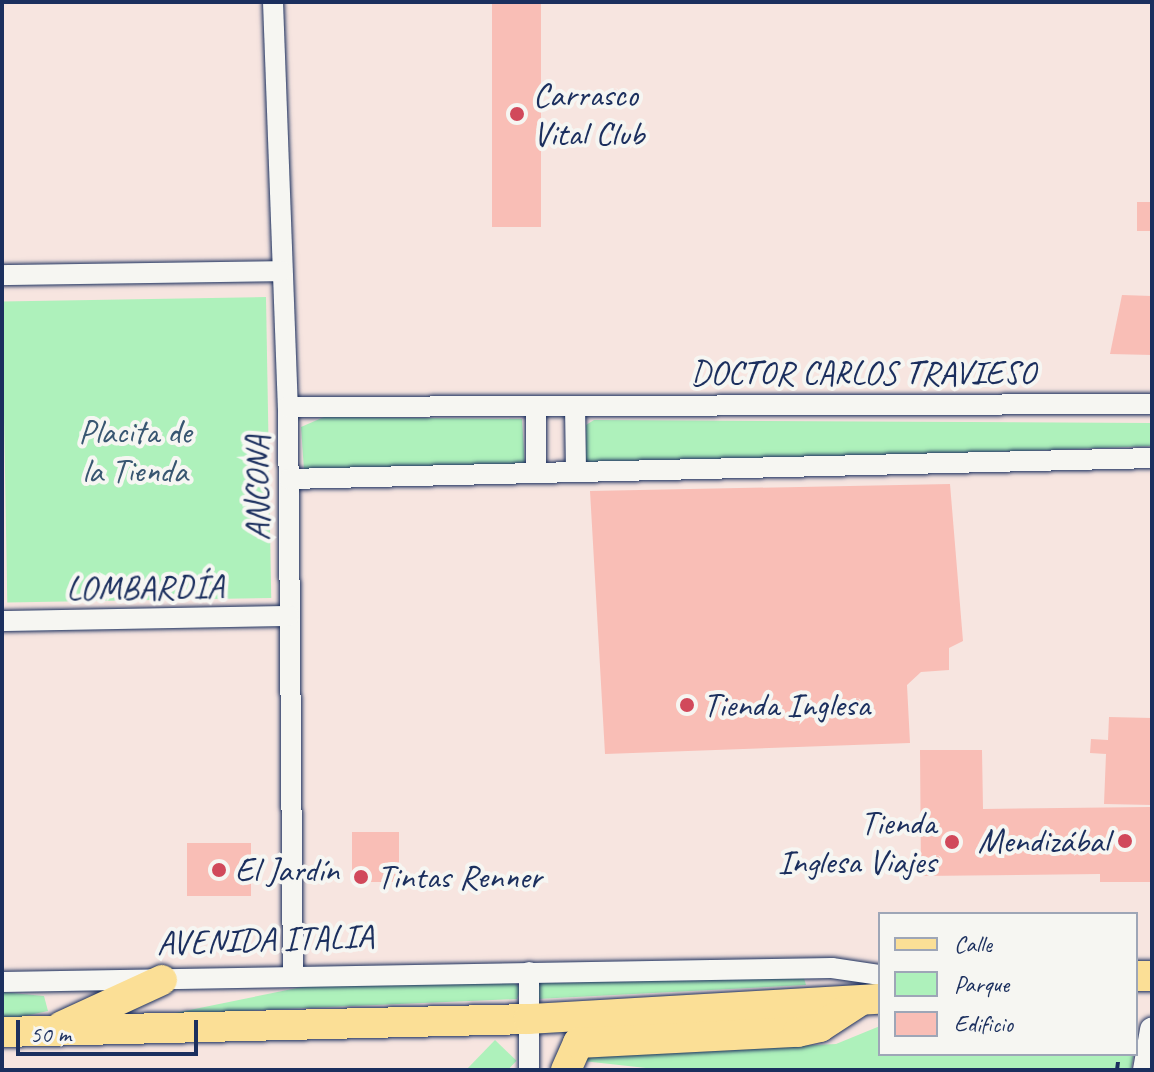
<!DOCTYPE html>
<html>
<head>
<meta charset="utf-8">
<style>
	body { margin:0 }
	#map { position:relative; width:1154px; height:1072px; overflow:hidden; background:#f7e5e0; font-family:Caveat,sans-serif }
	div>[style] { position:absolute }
	.green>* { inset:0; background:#aef1bb; transform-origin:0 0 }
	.building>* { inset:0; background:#f9beb6; transform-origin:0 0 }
	.path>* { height:4px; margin-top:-2px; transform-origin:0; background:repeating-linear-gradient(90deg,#1b2f5e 0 8px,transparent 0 14px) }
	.roads { filter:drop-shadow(0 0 2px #1b2f5e) drop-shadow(0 0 2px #1b2f5e) }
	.minor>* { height:20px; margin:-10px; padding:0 10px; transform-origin:10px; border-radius:10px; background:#f6f6f2 }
	.tertiary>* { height:24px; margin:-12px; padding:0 12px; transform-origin:12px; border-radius:12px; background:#f6f6f2 }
	.primary>* { height:30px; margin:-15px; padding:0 15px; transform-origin:15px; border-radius:15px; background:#fbdf96 }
	.dots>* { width:22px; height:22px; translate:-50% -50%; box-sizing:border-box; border:4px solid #f6f6f2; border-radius:50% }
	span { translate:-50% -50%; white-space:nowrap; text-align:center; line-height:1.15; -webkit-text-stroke:8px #f6f6f2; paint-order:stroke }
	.poi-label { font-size:34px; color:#1b2f5e }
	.left { translate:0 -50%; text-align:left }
	.right { translate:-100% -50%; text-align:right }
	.street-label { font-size:34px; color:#1b2f5e }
	.park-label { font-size:34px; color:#385671 }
	.frame { position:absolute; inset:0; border:4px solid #1b2f5e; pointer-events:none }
	.legend { position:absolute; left:878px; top:912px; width:260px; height:144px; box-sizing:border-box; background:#f6f6f2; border:2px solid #9ea6b7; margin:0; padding:10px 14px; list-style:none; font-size:24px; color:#1b2f5e }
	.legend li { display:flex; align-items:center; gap:16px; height:40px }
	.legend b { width:40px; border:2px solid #9ea6b7 }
	.scale { position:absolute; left:16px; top:1020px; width:182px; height:36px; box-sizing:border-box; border:4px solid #1b2f5e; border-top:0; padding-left:10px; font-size:24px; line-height:28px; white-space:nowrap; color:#1b2f5e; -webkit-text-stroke:6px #f6f6f2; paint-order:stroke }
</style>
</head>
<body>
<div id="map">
	<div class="green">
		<i style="left:266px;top:297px;width:301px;height:264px;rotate:89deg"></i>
		<i style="clip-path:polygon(324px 417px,522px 419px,525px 466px,304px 470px,301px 427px)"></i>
		<i style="clip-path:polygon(594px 420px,1152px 423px,1152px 446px,595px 467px,586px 462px,586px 425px)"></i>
		<i style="clip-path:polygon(804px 978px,806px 985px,537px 999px,538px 983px)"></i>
		<i style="clip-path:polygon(514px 983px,521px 988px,517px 999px,170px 1014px,307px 986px)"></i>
		<i style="clip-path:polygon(2px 992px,44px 996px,48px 1011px,2px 1021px)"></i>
		<i style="clip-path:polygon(880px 1026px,880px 1054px,1134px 1054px,1131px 1070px,664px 1070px,583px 1061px,586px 1056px,836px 1044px)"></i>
		<i style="left:495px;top:1040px;width:30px;height:493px;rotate:44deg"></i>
	</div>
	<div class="building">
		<i style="left:492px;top:2px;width:49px;height:225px"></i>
		<i style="left:1137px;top:202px;width:15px;height:29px"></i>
		<i style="clip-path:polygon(1122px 295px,1152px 296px,1152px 355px,1110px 354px)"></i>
		<i style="clip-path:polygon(950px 484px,963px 641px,949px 648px,949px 670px,921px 672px,907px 685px,910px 743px,605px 754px,590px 491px)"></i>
		<i style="clip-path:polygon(1109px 717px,1152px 718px,1152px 805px,1104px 804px,1106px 754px,1090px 753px,1091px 739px,1108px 740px)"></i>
		<i style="clip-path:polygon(920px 750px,982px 750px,983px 809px,1150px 807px,1151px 882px,1100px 882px,1100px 874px,921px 876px)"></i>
		<i style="left:399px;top:832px;width:50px;height:47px;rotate:90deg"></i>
		<i style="left:187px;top:843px;width:64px;height:53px"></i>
	</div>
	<div class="path">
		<i style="left:1117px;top:1070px;width:16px;rotate:-83deg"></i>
	</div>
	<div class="roads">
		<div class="minor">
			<i style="left:273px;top:2px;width:405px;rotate:87.9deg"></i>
			<i style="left:288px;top:407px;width:568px;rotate:89.5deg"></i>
			<i style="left:2px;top:275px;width:279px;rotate:-0.8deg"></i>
			<i style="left:536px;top:406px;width:67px;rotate:90deg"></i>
			<i style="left:575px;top:406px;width:66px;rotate:89.1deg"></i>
			<i style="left:288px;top:407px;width:864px;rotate:-0.2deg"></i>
			<i style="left:289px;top:479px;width:863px;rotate:-1.39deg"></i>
			<i style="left:2px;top:621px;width:287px;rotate:-1deg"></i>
			<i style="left:2px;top:982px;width:830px;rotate:-0.97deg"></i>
			<i style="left:832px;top:968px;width:49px;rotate:8.3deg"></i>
			<i style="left:529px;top:1070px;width:98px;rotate:-90deg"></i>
		</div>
		<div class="tertiary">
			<i style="left:1145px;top:1070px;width:41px;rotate:-80.1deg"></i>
		</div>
		<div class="primary">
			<i style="left:1136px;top:976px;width:16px"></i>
			<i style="left:62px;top:1026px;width:110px;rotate:-24.7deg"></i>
			<i style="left:2px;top:1032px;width:527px;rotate:-1.41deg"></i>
			<i style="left:529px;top:1019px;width:352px;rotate:-3.3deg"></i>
			<i style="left:566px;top:1070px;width:30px;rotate:-66deg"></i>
			<i style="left:578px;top:1043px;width:220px;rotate:-2.9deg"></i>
			<i style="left:798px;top:1032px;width:23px;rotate:-13deg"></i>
			<i style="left:820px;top:1027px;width:44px;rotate:-33deg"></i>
		</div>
	</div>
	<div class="dots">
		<i style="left:517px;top:114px;background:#d1495b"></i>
		<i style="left:687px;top:705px;background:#d1495b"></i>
		<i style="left:1125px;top:841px;background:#d1495b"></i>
		<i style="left:952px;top:842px;background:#d1495b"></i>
		<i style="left:219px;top:870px;background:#d1495b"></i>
		<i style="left:361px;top:877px;background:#d1495b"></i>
	</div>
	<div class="poi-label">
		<span class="left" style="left:533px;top:114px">Carrasco<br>Vital Club</span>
		<span class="left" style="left:703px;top:705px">Tienda Inglesa</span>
		<span class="right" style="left:936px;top:842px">Tienda<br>Inglesa Viajes</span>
		<span class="right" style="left:1109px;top:841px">Mendizábal</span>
		<span class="left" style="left:235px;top:870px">El Jardín</span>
		<span class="left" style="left:377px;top:877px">Tintas Renner</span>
	</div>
	<div class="street-label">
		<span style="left:863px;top:373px">DOCTOR CARLOS TRAVIESO</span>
		<span style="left:257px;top:488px;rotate:-90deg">ANCONA</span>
		<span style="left:145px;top:587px;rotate:-1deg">LOMBARDÍA</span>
		<span style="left:265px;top:939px;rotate:-2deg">AVENIDA ITALIA</span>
	</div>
	<div class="park-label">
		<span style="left:135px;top:451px">Placita de<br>la Tienda</span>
	</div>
	<div class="frame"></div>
	<ul class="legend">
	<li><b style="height:10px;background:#fbdf96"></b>Calle</li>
	<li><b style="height:22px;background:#aef1bb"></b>Parque</li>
	<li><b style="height:22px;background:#f9beb6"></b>Edificio</li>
	</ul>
	<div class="scale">50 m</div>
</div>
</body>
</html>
